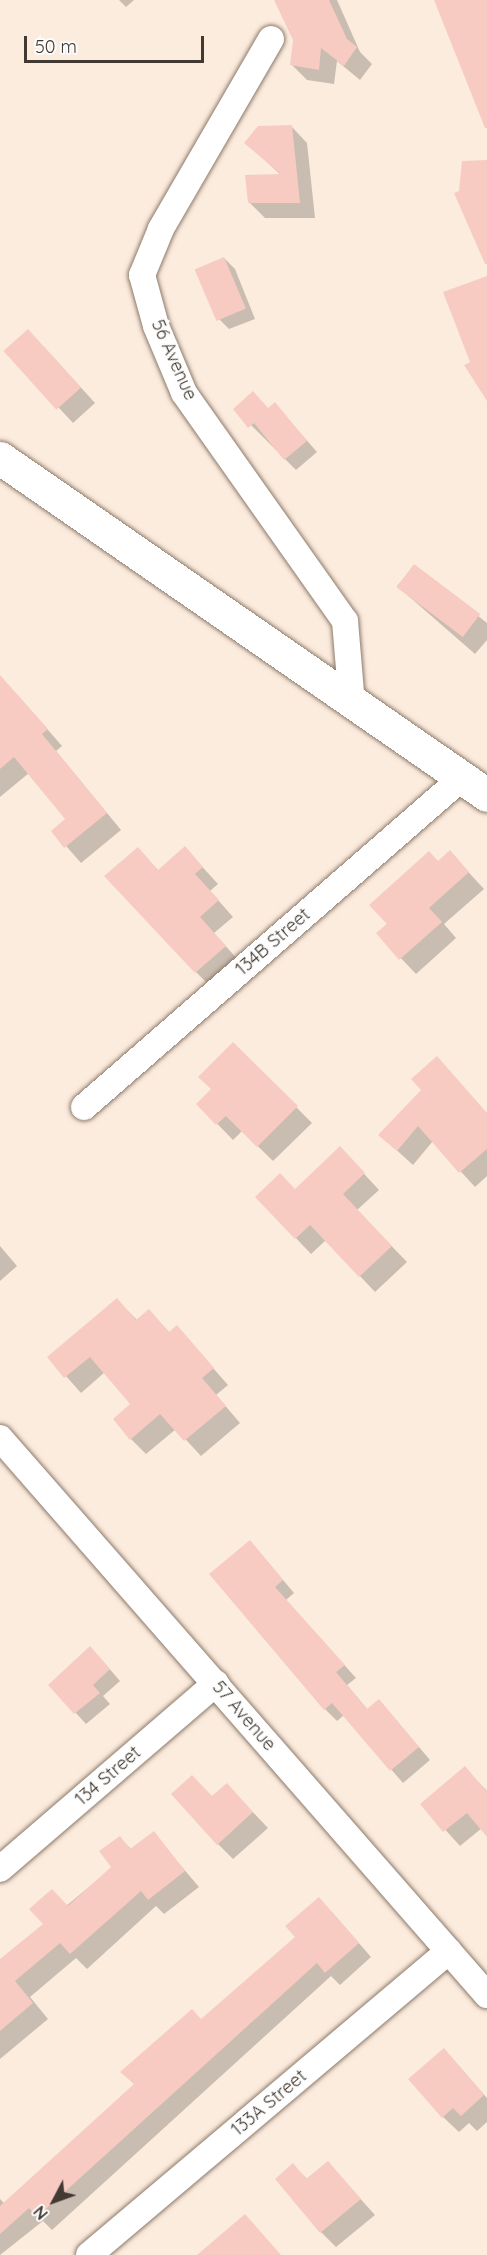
<!DOCTYPE html>
<html>
<head>
<meta charset="utf-8">
<style>
	body { margin:0 }
	#map { position:relative; width:487px; height:2255px; overflow:hidden; background:#fcecde; font-family:Quicksand,sans-serif }
	div>[style] { position:absolute }
	.shadow>* { inset:0; background:#0003 }
	.building>* { inset:0; background:#f7cbc2; transform-origin:0 0 }
	.roads { filter:drop-shadow(0 0 2px #8c7a6a) drop-shadow(0 0 2px #8c7a6a) }
	.street>* { height:26px; margin:-13px; padding:0 13px; transform-origin:13px; border-radius:13px; background:#fff }
	.secondary>* { height:33px; margin:-16.5px; padding:0 16.5px; transform-origin:16.5px; border-radius:16.5px; background:#fff }
	span { translate:-50% -50%; white-space:nowrap; text-align:center; line-height:1.15; -webkit-text-stroke:5px #fcfdfc; paint-order:stroke }
	.street-label { font-size:18px; color:#413932 }
	.north { position:absolute; left:24px; top:2171px; width:60px; height:60px; -webkit-text-stroke:4px #fcfdfc; paint-order:stroke; rotate:229deg; font-size:16px; font-weight:700; line-height:24px; text-align:center; color:#413932 }
	.north::after { content:''; display:block; margin:auto; width:21px; height:27px; background:#413932; clip-path:polygon(50% 0,100% 100%,50% 72%,0 100%) }
	.scale { position:absolute; left:24px; top:36px; width:180px; height:27px; box-sizing:border-box; border:3px solid #413932; border-top:0; padding-left:8px; font-size:18px; line-height:21px; white-space:nowrap; color:#413932; -webkit-text-stroke:4px #fcfdfc; paint-order:stroke }
</style>
</head>
<body>
<div id="map">
	<div class="shadow">
		<i style="clip-path:polygon(119px 0,134px 0,126px 7px)"></i>
		<i style="clip-path:polygon(283px 0,337px 0,360px 52px,372px 64px,360px 80px,337px 61px,334px 84px,307px 80px,291px 64px,294px 40px)"></i>
		<i style="clip-path:polygon(292px 127px,307px 143px,315px 218px,265px 218px,249px 202px,282px 176px,246px 143px)"></i>
		<i style="clip-path:polygon(224px 258px,235px 269px,255px 319px,229px 329px,218px 318px)"></i>
		<i style="clip-path:polygon(487px 278px,487px 396px,466px 366px,472px 363px)"></i>
		<i style="clip-path:polygon(44px 347px,95px 403px,73px 423px,6px 351px)"></i>
		<i style="clip-path:polygon(275px 404px,317px 452px,296px 470px,235px 409px,269px 410px)"></i>
		<i style="clip-path:polygon(415px 566px,487px 623px,487px 640px,475px 654px,397px 586px)"></i>
		<i style="clip-path:polygon(0 687px,20px 698px,62px 746px,56px 751px,121px 830px,81px 863px,53px 831px,67px 819px,29px 773px,0 797px)"></i>
		<i style="clip-path:polygon(185px 848px,218px 884px,210px 891px,233px 917px,214px 933px,240px 962px,211px 987px,196px 972px,138px 849px,159px 871px)"></i>
		<i style="clip-path:polygon(450px 852px,484px 889px,444px 924px,456px 938px,416px 974px,378px 934px)"></i>
		<i style="clip-path:polygon(233px 1044px,312px 1123px,273px 1161px,242px 1131px,233px 1140px,198px 1104px,213px 1089px)"></i>
		<i style="clip-path:polygon(423px 1090px,487px 1113px,487px 1176px,475px 1187px,433px 1141px,413px 1165px,380px 1135px)"></i>
		<i style="clip-path:polygon(355px 1164px,379px 1190px,357px 1210px,407px 1262px,375px 1292px,326px 1240px,311px 1254px,257px 1197px,295px 1191px)"></i>
		<i style="clip-path:polygon(0 1246px,17px 1266px,0 1281px)"></i>
		<i style="clip-path:polygon(117px 1300px,138px 1321px,149px 1311px,170px 1333px,177px 1327px,228px 1385px,216px 1395px,240px 1423px,201px 1456px,176px 1429px,146px 1454px,131px 1439px,133px 1404px,105px 1372px,81px 1393px,49px 1357px)"></i>
		<i style="clip-path:polygon(262px 1555px,294px 1593px,286px 1600px,356px 1678px,347px 1685px,368px 1710px,391px 1714px,430px 1760px,403px 1783px,344px 1715px,337px 1721px,325px 1709px,212px 1574px)"></i>
		<i style="clip-path:polygon(101px 1659px,120px 1681px,103px 1696px,110px 1704px,86px 1724px,50px 1685px)"></i>
		<i style="clip-path:polygon(465px 1768px,487px 1791px,487px 1835px,482px 1828px,460px 1846px,422px 1804px)"></i>
		<i style="clip-path:polygon(227px 1785px,268px 1828px,233px 1859px,218px 1844px)"></i>
		<i style="clip-path:polygon(153px 1833px,199px 1887px,164px 1914px,156px 1906px,87px 1969px,76px 1958px,30px 1997px,48px 2019px,0 2059px,0 1961px,113px 1867px,120px 1838px,132px 1850px)"></i>
		<i style="clip-path:polygon(332px 1912px,371px 1957px,340px 1985px,331px 1976px,52px 2230px,43px 2221px,0 2255px,0 2199px,5px 2204px,135px 2085px,122px 2072px,201px 2021px)"></i>
		<i style="clip-path:polygon(459px 2066px,487px 2098px,487px 2122px,477px 2131px,469px 2123px,459px 2132px,443px 2117px)"></i>
		<i style="clip-path:polygon(328px 2163px,375px 2215px,336px 2247px,321px 2232px,293px 2165px,308px 2180px)"></i>
	</div>
	<div class="building">
		<i style="clip-path:polygon(274px 0,329px 0,347px 39px,357px 47px,344px 66px,321px 48px,319px 70px,290px 65px,293px 40px)"></i>
		<i style="clip-path:polygon(434px 0,487px 0,487px 128px,485px 128px)"></i>
		<i style="clip-path:polygon(292px 125px,300px 203px,248px 203px,245px 175px,281px 174px,244px 143px,258px 126px)"></i>
		<i style="clip-path:polygon(487px 160px,487px 264px,485px 264px,454px 193px,459px 191px,462px 161px)"></i>
		<i style="left:224px;top:257px;width:56px;height:32px;rotate:67deg"></i>
		<i style="clip-path:polygon(487px 276px,487px 401px,464px 365px,470px 362px,443px 292px)"></i>
		<i style="left:28px;top:329px;width:79px;height:33px;rotate:48deg"></i>
		<i style="clip-path:polygon(253px 391px,268px 408px,275px 402px,307px 441px,284px 460px,254px 423px,248px 428px,233px 409px)"></i>
		<i style="left:414px;top:564px;width:83px;height:29px;rotate:37deg"></i>
		<i style="clip-path:polygon(0 675px,48px 729px,42px 734px,107px 813px,64px 848px,51px 831px,65px 819px,14px 757px,0 769px)"></i>
		<i style="clip-path:polygon(185px 846px,203px 867px,195px 874px,219px 900px,200px 917px,226px 946px,195px 973px,104px 876px,138px 847px,158px 870px)"></i>
		<i style="clip-path:polygon(450px 850px,469px 872px,429px 908px,442px 922px,399px 960px,376px 933px,387px 924px,369px 905px,429px 851px,438px 861px)"></i>
		<i style="clip-path:polygon(233px 1042px,298px 1106px,257px 1147px,226px 1116px,216px 1125px,196px 1104px,211px 1089px,198px 1077px)"></i>
		<i style="clip-path:polygon(437px 1056px,487px 1113px,487px 1149px,459px 1173px,418px 1126px,397px 1151px,378px 1135px,421px 1090px,411px 1079px)"></i>
		<i style="clip-path:polygon(340px 1146px,365px 1173px,343px 1194px,392px 1246px,359px 1277px,310px 1225px,295px 1239px,255px 1197px,280px 1173px,295px 1189px)"></i>
		<i style="clip-path:polygon(117px 1298px,136px 1320px,149px 1309px,169px 1332px,177px 1325px,214px 1368px,202px 1378px,226px 1406px,184px 1441px,160px 1414px,130px 1440px,113px 1419px,130px 1404px,90px 1357px,64px 1378px,47px 1357px)"></i>
		<i style="clip-path:polygon(250px 1540px,283px 1580px,275px 1587px,345px 1665px,336px 1672px,367px 1709px,379px 1699px,419px 1747px,390px 1771px,332px 1703px,324px 1710px,209px 1574px)"></i>
		<i style="clip-path:polygon(90px 1646px,110px 1669px,93px 1685px,100px 1693px,74px 1714px,48px 1685px)"></i>
		<i style="clip-path:polygon(465px 1766px,487px 1792px,487px 1837px,467px 1813px,443px 1832px,420px 1804px)"></i>
		<i style="clip-path:polygon(192px 1775px,212px 1796px,227px 1783px,253px 1812px,217px 1845px,171px 1794px)"></i>
		<i style="clip-path:polygon(154px 1831px,185px 1871px,148px 1900px,141px 1891px,70px 1954px,60px 1943px,15px 1981px,33px 2003px,0 2031px,0 1959px,43px 1924px,29px 1909px,52px 1889px,68px 1906px,111px 1867px,99px 1851px,120px 1836px,130px 1849px)"></i>
		<i style="clip-path:polygon(319px 1897px,359px 1943px,325px 1973px,317px 1963px,37px 2217px,29px 2208px,0 2234px,0 2206px,134px 2084px,120px 2072px,192px 2009px,201px 2019px,295px 1937px,285px 1926px)"></i>
		<i style="clip-path:polygon(444px 2048px,484px 2095px,461px 2116px,453px 2108px,442px 2118px,408px 2079px)"></i>
		<i style="clip-path:polygon(328px 2161px,361px 2199px,320px 2233px,275px 2179px,293px 2163px,306px 2179px)"></i>
		<i style="clip-path:polygon(245px 2214px,281px 2255px,197px 2255px)"></i>
	</div>
	<div class="roads">
		<div class="street">
			<i style="left:271px;top:39px;width:220px;rotate:120.1deg"></i>
			<i style="left:161px;top:229px;width:50px;rotate:112.4deg"></i>
			<i style="left:142px;top:275px;width:53px;rotate:74.6deg"></i>
			<i style="left:156px;top:326px;width:73px;rotate:67.3deg"></i>
			<i style="left:184px;top:393px;width:279px;rotate:54.8deg"></i>
			<i style="left:345px;top:621px;width:83px;rotate:85.2deg"></i>
			<i style="left:84px;top:1107px;width:503px;rotate:-41.05deg"></i>
			<i style="left:0;top:1438px;width:740px;rotate:48.84deg"></i>
			<i style="left:0;top:1869px;width:285px;rotate:-40.7deg"></i>
			<i style="left:89px;top:2255px;width:471px;rotate:-40.2deg"></i>
		</div>
		<div class="secondary">
			<i style="left:0;top:458px;width:592px;rotate:34.68deg"></i>
		</div>
	</div>
	<div class="street-label">
		<span style="left:174px;top:360px;rotate:66deg">56 Avenue</span>
		<span style="left:273px;top:942px;rotate:-41deg">134B Street</span>
		<span style="left:244px;top:1716px;rotate:49deg">57 Avenue</span>
		<span style="left:108px;top:1776px;rotate:-41deg">134 Street</span>
		<span style="left:269px;top:2103px;rotate:-40deg">133A Street</span>
	</div>
	<div class="north">N</div>
	<div class="scale">50 m</div>
</div>
</body>
</html>
